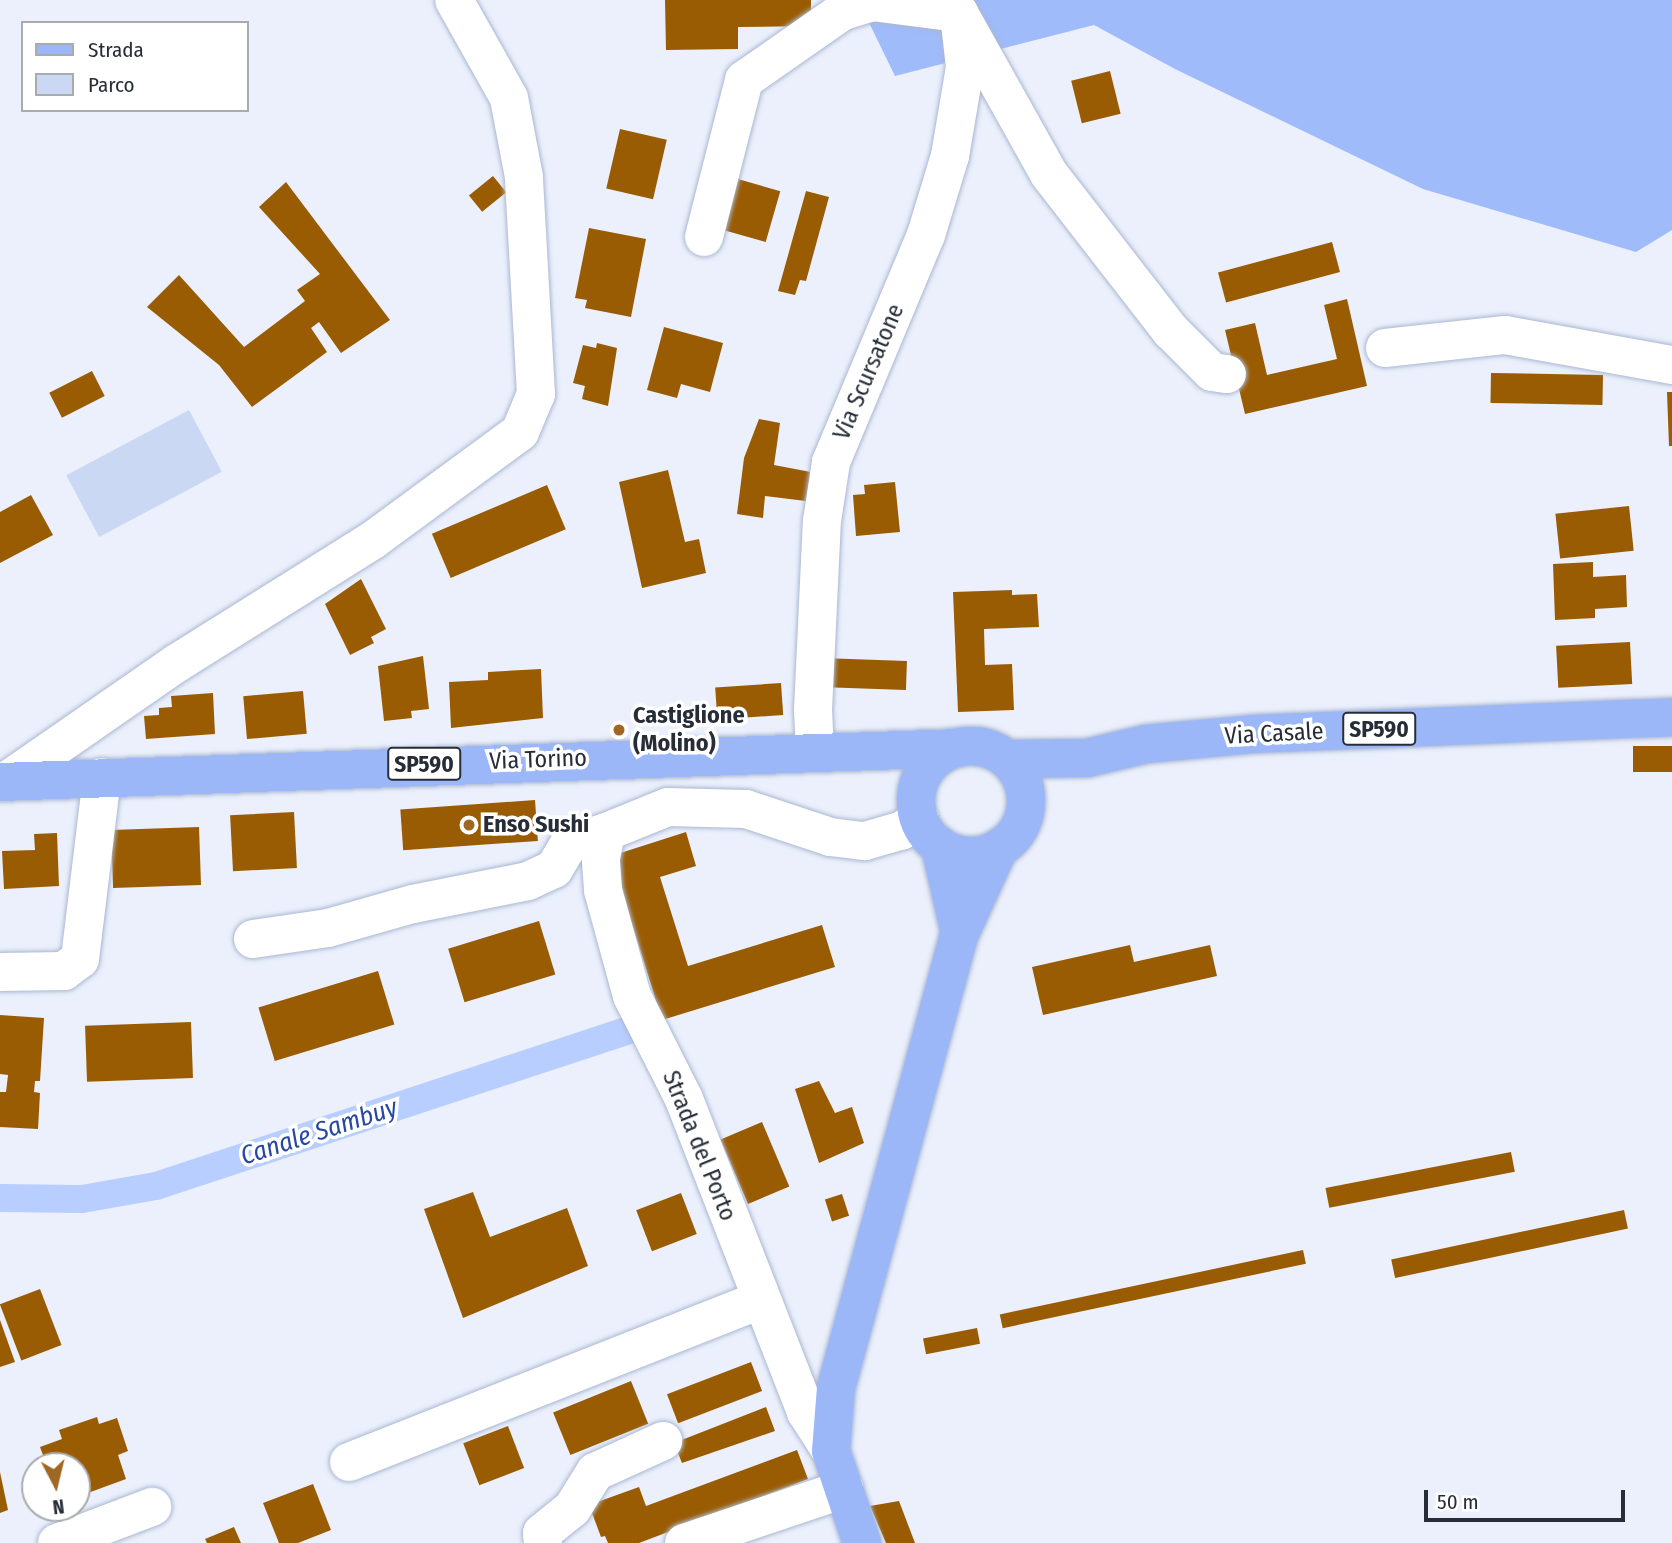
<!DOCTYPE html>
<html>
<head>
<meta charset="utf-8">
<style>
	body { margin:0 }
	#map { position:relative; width:1672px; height:1543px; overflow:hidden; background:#ebf0fc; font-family:"Fira Sans Condensed",sans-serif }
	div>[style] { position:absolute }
	.green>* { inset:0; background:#cbd8f3; transform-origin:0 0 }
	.forest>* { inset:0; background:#9fbbfa }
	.canal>* { height:28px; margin:-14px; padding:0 14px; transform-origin:14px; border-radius:14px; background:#b8cefe }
	.building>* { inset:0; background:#9a5c02; transform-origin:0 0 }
	.roads { filter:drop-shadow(0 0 2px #aab7d2) drop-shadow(0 0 2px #aab7d2) }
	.minor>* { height:38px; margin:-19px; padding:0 19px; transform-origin:19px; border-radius:19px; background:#fff }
	.major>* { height:38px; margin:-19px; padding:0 19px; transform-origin:19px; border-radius:19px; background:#9cb7f8 }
	.major>.ring { margin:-19px; padding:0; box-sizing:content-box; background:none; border:38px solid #9cb7f8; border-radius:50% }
	.dots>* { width:19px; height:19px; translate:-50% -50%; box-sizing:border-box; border:4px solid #fff; border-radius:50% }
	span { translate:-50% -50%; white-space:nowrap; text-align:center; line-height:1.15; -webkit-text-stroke:7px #fff; paint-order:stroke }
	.shield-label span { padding:2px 5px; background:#fff; border:2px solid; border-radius:5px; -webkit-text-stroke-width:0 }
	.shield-label { font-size:23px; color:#272d37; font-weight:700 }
	.street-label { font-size:24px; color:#272d37 }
	.poi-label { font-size:24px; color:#272d37; font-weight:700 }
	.left { translate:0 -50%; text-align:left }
	.water-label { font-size:26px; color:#2748a0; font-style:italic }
	.legend { position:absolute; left:21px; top:21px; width:228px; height:91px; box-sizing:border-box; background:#fff; border:2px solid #a9abaf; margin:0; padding:9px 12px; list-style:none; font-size:21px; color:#272d37 }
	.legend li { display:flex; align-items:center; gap:14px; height:35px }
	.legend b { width:35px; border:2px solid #a9abaf }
	.north { position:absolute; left:21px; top:1452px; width:70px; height:70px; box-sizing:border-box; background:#fff; border:2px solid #a9abaf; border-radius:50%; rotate:173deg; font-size:19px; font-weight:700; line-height:28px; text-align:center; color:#272d37 }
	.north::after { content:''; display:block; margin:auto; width:24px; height:32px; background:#9f6624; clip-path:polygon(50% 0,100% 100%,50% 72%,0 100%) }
	.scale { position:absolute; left:1424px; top:1490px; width:201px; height:32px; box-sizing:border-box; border:4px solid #272d37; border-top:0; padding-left:9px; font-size:21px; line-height:24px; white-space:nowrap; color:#272d37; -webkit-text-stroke:5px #fff; paint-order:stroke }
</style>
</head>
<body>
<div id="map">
	<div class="green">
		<i style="left:189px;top:410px;width:70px;height:139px;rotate:62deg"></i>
	</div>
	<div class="forest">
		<i style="clip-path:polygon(858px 0,1672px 0,1672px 230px,1636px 252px,1423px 189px,1175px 69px,1094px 25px,895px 76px)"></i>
	</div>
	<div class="canal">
		<i style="left:0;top:1198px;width:82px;rotate:0.7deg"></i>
		<i style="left:82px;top:1199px;width:75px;rotate:-10deg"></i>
		<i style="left:156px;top:1186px;width:501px;rotate:-18.25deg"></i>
	</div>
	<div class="building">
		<i style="clip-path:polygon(665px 0,811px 0,811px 26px,738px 27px,738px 49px,666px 50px)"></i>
		<i style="left:1110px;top:71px;width:44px;height:40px;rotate:76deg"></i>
		<i style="left:620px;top:129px;width:48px;height:61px;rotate:13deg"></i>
		<i style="left:493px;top:176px;width:21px;height:31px;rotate:51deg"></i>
		<i style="left:738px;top:179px;width:44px;height:53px;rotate:16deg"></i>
		<i style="clip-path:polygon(286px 182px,390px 320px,341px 353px,319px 322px,311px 328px,327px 352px,252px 407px,219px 365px,147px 307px,179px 275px,244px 347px,305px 301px,297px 290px,320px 274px,259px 207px)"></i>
		<i style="clip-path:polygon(806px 191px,829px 197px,806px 281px,800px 280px,795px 295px,778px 291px)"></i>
		<i style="clip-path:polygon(589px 228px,646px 239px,631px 317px,585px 308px,587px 300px,575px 298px)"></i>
		<i style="left:1332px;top:242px;width:31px;height:118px;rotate:75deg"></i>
		<i style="clip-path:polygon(1347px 299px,1367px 386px,1245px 414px,1225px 330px,1255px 323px,1267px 375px,1337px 359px,1324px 305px)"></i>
		<i style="clip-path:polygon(664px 327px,723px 343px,710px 392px,681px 384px,677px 398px,647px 390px)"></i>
		<i style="clip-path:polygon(597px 343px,617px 348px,608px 406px,582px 399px,585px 386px,573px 383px,583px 345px,596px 348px)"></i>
		<i style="left:92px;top:371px;width:28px;height:48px;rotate:63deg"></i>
		<i style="left:1491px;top:373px;width:112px;height:30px;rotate:1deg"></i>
		<i style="clip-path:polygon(1667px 392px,1672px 392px,1672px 446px,1669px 446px)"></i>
		<i style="clip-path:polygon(759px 419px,780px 423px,774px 465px,816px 473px,814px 502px,765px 496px,763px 518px,737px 514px,744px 458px)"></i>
		<i style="clip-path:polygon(668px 470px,685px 542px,699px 539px,706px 573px,642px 588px,619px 482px)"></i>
		<i style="clip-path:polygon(895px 482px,900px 532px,856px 536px,853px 495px,865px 494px,864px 485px)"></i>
		<i style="left:547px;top:485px;width:48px;height:125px;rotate:67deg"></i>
		<i style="clip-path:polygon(31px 495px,53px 535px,0 563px,0 512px)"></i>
		<i style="left:1629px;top:506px;width:45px;height:74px;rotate:84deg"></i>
		<i style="clip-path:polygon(1593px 562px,1593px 577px,1626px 575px,1627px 607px,1595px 609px,1595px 618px,1555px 620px,1553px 564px)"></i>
		<i style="clip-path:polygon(361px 579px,386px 629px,371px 637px,374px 643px,350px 655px,325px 604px)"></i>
		<i style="clip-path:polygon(1012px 590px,1012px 595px,1037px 594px,1039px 627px,984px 629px,985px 665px,1012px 664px,1014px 710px,958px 712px,953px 592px)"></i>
		<i style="left:1630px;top:642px;width:42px;height:74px;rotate:87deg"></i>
		<i style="clip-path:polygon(423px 656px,429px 709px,411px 711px,412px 718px,384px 721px,378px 666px)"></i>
		<i style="left:821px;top:658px;width:86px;height:29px;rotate:2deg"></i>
		<i style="clip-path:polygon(541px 669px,543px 718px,451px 728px,449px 682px,488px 680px,488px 672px)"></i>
		<i style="left:781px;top:683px;width:32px;height:66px;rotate:86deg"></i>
		<i style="left:303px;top:691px;width:43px;height:60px;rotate:85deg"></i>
		<i style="clip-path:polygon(213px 693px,215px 734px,146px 739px,144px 716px,159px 715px,159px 708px,172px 707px,171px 696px)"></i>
		<i style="left:1672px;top:746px;width:26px;height:39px;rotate:90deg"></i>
		<i style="left:535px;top:800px;width:41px;height:135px;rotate:86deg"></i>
		<i style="left:294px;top:812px;width:56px;height:64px;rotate:87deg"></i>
		<i style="left:199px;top:827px;width:58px;height:88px;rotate:88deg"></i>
		<i style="clip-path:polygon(686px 832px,696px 866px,660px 877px,688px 966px,822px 925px,835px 967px,662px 1020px,611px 856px)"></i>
		<i style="clip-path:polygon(57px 833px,59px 886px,4px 889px,2px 851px,35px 850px,34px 834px)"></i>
		<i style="left:539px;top:921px;width:56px;height:95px;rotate:73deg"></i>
		<i style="clip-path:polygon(1130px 945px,1134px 962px,1210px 945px,1217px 976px,1043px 1015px,1032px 967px)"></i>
		<i style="left:378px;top:971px;width:56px;height:125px;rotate:73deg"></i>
		<i style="clip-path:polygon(0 1015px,44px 1018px,40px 1081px,35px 1081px,34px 1092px,40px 1093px,38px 1129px,0 1127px,0 1092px,6px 1092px,8px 1075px,0 1074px)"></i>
		<i style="left:191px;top:1022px;width:56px;height:106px;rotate:88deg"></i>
		<i style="clip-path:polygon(819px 1081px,835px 1113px,852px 1107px,864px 1143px,819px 1163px,795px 1089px)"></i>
		<i style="left:762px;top:1122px;width:70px;height:45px;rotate:67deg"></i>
		<i style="left:1511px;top:1152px;width:20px;height:189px;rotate:79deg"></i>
		<i style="clip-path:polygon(473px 1192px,490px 1237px,567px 1208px,588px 1266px,463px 1318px,424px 1209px)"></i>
		<i style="left:681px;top:1193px;width:44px;height:48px;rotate:69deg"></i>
		<i style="left:842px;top:1194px;width:23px;height:18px;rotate:72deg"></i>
		<i style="left:1624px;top:1210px;width:19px;height:238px;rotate:78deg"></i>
		<i style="left:1303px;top:1250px;width:14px;height:310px;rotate:78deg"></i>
		<i style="left:40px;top:1289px;width:60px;height:43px;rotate:69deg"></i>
		<i style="clip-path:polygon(0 1320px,15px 1362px,0 1367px)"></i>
		<i style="left:977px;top:1328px;width:16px;height:55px;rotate:79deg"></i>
		<i style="left:751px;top:1362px;width:31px;height:90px;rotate:69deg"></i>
		<i style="left:631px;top:1381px;width:46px;height:84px;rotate:68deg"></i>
		<i style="clip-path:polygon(766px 1407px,775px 1431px,682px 1463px,674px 1443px)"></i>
		<i style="clip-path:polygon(97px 1417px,99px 1424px,117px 1418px,128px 1451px,118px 1455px,126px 1479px,77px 1497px,77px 1466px,47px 1466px,40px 1447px,62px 1439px,59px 1430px)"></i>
		<i style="left:508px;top:1426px;width:45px;height:48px;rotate:69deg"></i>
		<i style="clip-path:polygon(797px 1450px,808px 1479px,639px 1543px,608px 1543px,605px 1536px,601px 1537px,589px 1505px,639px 1487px,646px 1506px)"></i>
		<i style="clip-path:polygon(0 1472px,8px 1510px,0 1513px)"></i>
		<i style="clip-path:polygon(313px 1484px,331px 1530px,298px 1543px,279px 1543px,263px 1503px)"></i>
		<i style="clip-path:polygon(899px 1501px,915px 1543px,886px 1543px,870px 1506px)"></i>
		<i style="clip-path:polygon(234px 1527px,241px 1543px,207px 1543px,205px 1539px)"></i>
	</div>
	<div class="roads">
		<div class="minor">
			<i style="left:704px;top:237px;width:162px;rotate:-75.7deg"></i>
			<i style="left:744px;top:80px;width:121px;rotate:-34.9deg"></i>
			<i style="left:843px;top:11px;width:30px;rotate:-17deg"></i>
			<i style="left:872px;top:2px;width:88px;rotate:7.2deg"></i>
			<i style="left:959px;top:13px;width:184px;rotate:60.8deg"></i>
			<i style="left:1049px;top:174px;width:199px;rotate:52.2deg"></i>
			<i style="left:1171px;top:331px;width:58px;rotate:45deg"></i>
			<i style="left:1212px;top:372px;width:15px;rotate:8deg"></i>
			<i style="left:1385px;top:348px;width:121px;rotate:-6.2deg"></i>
			<i style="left:1505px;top:335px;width:170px;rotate:10.2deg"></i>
			<i style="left:815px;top:752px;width:42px;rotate:-92.7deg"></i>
			<i style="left:813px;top:710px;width:189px;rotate:-87.3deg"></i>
			<i style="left:822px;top:521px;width:60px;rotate:-81.3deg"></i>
			<i style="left:831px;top:462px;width:246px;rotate:-67.3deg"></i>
			<i style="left:926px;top:235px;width:83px;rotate:-73.1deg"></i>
			<i style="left:950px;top:156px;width:90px;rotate:-80.4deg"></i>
			<i style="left:965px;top:67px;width:44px;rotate:-96.5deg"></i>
			<i style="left:5px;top:782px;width:209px;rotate:-34.7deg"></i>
			<i style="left:177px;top:663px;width:231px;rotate:-32.1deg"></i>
			<i style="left:373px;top:540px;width:182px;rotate:-36.3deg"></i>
			<i style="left:520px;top:432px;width:41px;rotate:-67.2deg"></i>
			<i style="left:536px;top:394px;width:217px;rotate:-93.2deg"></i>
			<i style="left:524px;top:177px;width:80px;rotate:-100.8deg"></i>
			<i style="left:509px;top:98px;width:112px;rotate:-119.3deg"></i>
			<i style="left:253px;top:939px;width:76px;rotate:-8.3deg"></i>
			<i style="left:328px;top:928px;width:88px;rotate:-15.8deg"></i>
			<i style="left:413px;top:904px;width:117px;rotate:-11.3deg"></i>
			<i style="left:528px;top:881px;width:29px;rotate:-25deg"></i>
			<i style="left:554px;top:869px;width:29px;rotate:-59deg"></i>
			<i style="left:569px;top:844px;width:39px;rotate:-18deg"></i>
			<i style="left:0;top:972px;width:64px;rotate:-0.9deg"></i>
			<i style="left:64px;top:971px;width:20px;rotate:-37deg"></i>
			<i style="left:80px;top:959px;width:183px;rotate:-83.1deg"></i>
			<i style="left:831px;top:1451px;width:46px;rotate:-122.7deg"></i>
			<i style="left:806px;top:1412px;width:336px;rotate:-111.3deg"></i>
			<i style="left:684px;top:1099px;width:115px;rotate:-116.8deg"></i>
			<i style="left:632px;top:996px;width:110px;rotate:-105.3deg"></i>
			<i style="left:603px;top:890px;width:32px;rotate:-94deg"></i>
			<i style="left:601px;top:858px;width:26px;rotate:-79deg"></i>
			<i style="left:606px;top:832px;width:67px;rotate:-22deg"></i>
			<i style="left:668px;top:807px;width:78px;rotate:1.5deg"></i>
			<i style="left:746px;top:809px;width:89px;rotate:18.4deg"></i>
			<i style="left:830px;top:837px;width:35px;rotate:7deg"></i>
			<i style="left:865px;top:841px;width:37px;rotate:-16deg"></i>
			<i style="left:901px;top:831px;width:22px;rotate:-34deg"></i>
			<i style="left:349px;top:1462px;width:443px;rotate:-21.5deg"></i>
			<i style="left:57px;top:1543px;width:102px;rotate:-20.8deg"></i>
			<i style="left:543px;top:1543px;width:10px;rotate:-96deg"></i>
			<i style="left:542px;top:1533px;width:38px;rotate:-39deg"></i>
			<i style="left:572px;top:1509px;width:44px;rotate:-58.1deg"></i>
			<i style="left:595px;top:1472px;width:75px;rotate:-24.5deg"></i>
			<i style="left:684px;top:1543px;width:169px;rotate:-18.6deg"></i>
		</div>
		<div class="major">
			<i class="ring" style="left:916px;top:746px;width:72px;height:72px"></i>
			<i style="left:1007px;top:759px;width:80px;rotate:-0.7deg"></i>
			<i style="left:1087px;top:758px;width:61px;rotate:-13.3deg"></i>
			<i style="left:1146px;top:744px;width:107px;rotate:-5.3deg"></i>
			<i style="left:1253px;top:734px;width:419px;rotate:-2.3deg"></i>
			<i style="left:0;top:782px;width:959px;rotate:-2.03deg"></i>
			<i style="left:940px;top:846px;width:89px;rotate:77.1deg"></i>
			<i style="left:862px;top:1543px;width:97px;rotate:-108.6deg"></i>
			<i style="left:831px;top:1451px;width:63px;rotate:-85.5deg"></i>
			<i style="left:836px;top:1388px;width:472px;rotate:-74.8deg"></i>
			<i style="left:960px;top:933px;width:94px;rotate:-65.4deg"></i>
		</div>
	</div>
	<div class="dots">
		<i style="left:619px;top:730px;background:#9f6624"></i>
		<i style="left:469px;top:825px;background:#9f6624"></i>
	</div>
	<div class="shield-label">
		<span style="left:1379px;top:729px">SP590</span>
		<span style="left:424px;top:764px">SP590</span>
	</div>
	<div class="street-label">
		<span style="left:869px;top:372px;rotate:-67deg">Via Scursatone</span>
		<span style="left:1274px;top:734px;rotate:-3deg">Via Casale</span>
		<span style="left:538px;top:760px;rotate:-2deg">Via Torino</span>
		<span style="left:699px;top:1146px;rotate:68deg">Strada del Porto</span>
	</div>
	<div class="poi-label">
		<span class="left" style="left:633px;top:730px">Castiglione<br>(Molino)</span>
		<span class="left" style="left:483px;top:825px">Enso Sushi</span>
	</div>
	<div class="water-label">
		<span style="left:319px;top:1132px;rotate:-18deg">Canale Sambuy</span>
	</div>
	<ul class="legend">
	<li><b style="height:9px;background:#9cb7f8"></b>Strada</li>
	<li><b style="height:19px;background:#cbd8f3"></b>Parco</li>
	</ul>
	<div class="north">N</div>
	<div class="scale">50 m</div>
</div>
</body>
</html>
